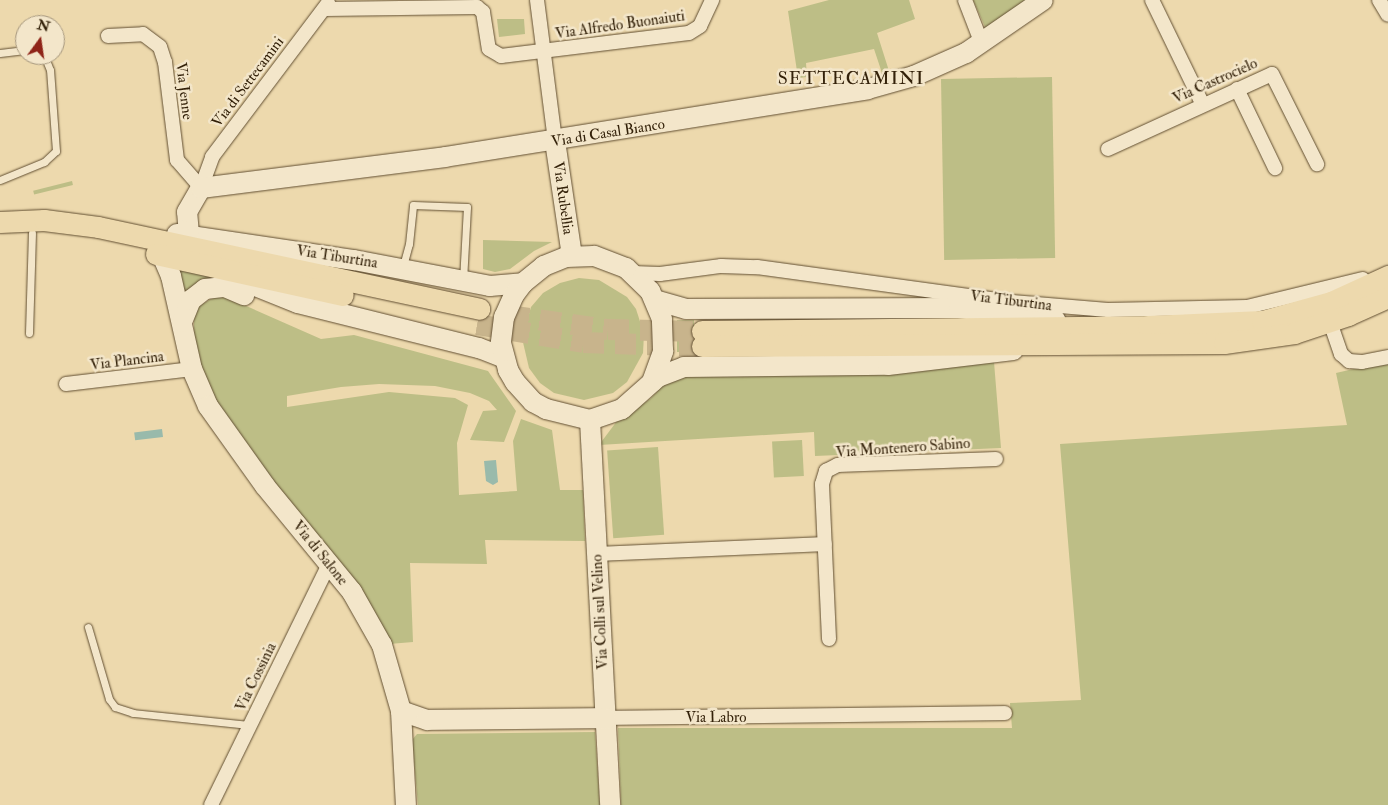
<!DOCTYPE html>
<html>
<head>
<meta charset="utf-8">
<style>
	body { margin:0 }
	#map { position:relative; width:1388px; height:805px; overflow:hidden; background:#edd9ad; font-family:"IM FELL Double Pica",serif }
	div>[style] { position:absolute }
	.green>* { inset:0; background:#bdbe86; transform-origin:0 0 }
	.water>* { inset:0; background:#99baab; transform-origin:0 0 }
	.primary-tunnel>* { height:21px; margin-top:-10.5px; transform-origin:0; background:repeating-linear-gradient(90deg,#c8b48c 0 21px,transparent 0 32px) }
	.roads { filter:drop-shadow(0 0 1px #624f32) drop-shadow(0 0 1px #624f32) }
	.lane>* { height:7px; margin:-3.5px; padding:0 3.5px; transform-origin:3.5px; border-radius:3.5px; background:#f3e6ca }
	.street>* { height:14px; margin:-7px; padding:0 7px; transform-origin:7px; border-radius:7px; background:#f3e6ca }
	.secondary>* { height:20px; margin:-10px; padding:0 10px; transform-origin:10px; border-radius:10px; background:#f3e6ca }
	.primary>* { height:21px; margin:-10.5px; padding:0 10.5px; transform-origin:10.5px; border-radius:10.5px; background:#edd9ad }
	span { translate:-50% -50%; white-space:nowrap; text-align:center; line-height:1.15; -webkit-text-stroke:5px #f3e6ca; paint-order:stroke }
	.street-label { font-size:15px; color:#332109 }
	.quarter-label { font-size:18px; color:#332109; letter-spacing:1px }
	.north { position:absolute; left:15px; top:15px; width:50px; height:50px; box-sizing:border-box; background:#f3e6ca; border:1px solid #a6977d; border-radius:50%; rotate:14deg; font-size:14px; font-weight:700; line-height:20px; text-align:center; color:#332109 }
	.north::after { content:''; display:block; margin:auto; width:18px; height:22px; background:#8f2418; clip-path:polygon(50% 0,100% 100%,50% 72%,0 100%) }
</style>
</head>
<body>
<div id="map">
	<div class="green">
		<i style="clip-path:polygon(829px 0,909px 0,915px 19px,877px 33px,889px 71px,882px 73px,874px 49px,806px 63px,807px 77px,798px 78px,788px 11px)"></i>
		<i style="clip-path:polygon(973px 0,1027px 0,986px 29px)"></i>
		<i style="clip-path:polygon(497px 19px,524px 19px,525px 34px,499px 37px)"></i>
		<i style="left:1052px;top:77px;width:181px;height:111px;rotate:89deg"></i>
		<i style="left:72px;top:181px;width:4px;height:40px;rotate:76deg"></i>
		<i style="clip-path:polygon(483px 240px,552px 242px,534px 251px,510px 269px,495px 272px,483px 269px)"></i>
		<i style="clip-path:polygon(174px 265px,224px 280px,181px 300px)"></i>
		<i style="clip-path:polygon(579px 278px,599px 280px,627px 297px,636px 309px,644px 334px,643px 353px,627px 382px,613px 393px,584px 400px,554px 393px,540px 383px,529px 368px,522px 338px,531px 307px,543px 293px,560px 283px)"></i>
		<i style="clip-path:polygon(216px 296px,226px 297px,321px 339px,354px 335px,488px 371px,516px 411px,504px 442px,470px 440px,483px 411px,497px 410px,489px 401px,470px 393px,435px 386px,379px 384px,341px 387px,287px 396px,287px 407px,389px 392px,455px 398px,468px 405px,457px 443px,459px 495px,517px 491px,513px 441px,521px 419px,552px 430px,560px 490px,583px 490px,585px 541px,485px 540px,487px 564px,410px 563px,413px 642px,389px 644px,227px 420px,212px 392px,199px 366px,194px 342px,194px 313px,199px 306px)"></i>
		<i style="left:677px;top:320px;width:17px;height:32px"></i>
		<i style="clip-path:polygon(1388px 361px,1388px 805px,621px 805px,618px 728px,1012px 728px,1010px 703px,1081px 700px,1060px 444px,1347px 425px,1336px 373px)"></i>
		<i style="clip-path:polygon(994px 362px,1001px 448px,815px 456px,814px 432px,599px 445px,617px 421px,650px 399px,671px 377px)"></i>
		<i style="left:802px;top:440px;width:36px;height:30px;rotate:87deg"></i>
		<i style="left:658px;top:447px;width:88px;height:51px;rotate:86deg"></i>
		<i style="clip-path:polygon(595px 732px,600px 805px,418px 805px,412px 740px,417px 734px)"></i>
	</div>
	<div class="water">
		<i style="left:162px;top:429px;width:8px;height:28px;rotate:83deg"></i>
		<i style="clip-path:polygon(496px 460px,498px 482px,493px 485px,486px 481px,484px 461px)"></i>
	</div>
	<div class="primary-tunnel">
		<i style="left:508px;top:315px;width:101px;rotate:8deg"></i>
		<i style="left:608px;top:329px;width:94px;rotate:1.2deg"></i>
		<i style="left:477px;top:324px;width:108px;rotate:9.6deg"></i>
		<i style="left:583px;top:342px;width:119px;rotate:1.9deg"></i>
	</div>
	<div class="roads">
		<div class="lane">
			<i style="left:0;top:53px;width:25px;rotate:-7deg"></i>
			<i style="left:0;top:180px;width:48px;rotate:-22.2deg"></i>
			<i style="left:44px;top:162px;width:16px;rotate:-43deg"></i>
			<i style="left:56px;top:151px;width:81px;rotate:-94.2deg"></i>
			<i style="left:50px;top:70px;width:16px;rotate:-112deg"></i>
			<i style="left:403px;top:266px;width:23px;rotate:-75deg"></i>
			<i style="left:409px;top:244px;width:39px;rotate:-84deg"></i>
			<i style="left:413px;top:205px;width:54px;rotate:2.1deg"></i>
			<i style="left:467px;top:207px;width:73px;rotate:93.1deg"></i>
			<i style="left:29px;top:333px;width:100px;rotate:-88.3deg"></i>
			<i style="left:88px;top:627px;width:75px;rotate:73.7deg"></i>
			<i style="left:109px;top:699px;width:10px;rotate:53deg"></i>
			<i style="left:115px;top:707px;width:19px;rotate:18deg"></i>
			<i style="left:133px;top:713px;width:118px;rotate:5.9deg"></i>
		</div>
		<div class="street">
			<i style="left:537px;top:0;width:142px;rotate:82.7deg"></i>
			<i style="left:965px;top:0;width:47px;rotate:68.9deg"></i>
			<i style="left:1152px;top:0;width:114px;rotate:64.1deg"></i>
			<i style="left:1379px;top:0;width:17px;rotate:59deg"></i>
			<i style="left:325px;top:9px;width:152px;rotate:-0.8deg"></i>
			<i style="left:477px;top:7px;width:8px;rotate:40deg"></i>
			<i style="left:483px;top:12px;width:37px;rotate:81deg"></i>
			<i style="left:489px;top:49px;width:14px;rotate:30deg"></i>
			<i style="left:501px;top:56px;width:189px;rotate:-7deg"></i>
			<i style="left:689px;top:33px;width:13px;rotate:-32deg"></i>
			<i style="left:700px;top:26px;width:29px;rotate:-65deg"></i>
			<i style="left:108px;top:36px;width:35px;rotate:-3deg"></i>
			<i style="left:143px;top:34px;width:21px;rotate:37deg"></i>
			<i style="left:160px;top:47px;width:16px;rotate:72deg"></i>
			<i style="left:165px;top:62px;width:99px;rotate:83deg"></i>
			<i style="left:177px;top:160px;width:37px;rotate:49deg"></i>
			<i style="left:201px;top:188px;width:33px;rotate:-70deg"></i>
			<i style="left:212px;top:157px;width:193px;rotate:-53deg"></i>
			<i style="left:1237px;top:89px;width:88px;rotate:64.3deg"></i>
			<i style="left:1108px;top:149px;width:180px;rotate:-24.6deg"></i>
			<i style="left:1272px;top:74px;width:101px;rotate:63.4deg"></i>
			<i style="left:632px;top:273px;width:28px;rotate:2deg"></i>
			<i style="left:660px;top:274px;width:62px;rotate:-7.5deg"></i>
			<i style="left:721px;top:266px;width:36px;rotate:2deg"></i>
			<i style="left:757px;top:267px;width:257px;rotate:7.8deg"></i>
			<i style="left:1012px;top:302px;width:96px;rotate:4.8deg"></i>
			<i style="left:1108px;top:310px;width:139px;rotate:-1.2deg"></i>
			<i style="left:1247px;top:307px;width:119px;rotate:-13.6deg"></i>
			<i style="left:1330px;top:322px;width:34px;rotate:71deg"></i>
			<i style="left:1341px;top:354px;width:11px;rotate:41deg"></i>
			<i style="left:1349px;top:361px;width:13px;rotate:4deg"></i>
			<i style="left:1362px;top:362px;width:26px;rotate:-11deg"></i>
			<i style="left:66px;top:384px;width:127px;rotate:-6.8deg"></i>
			<i style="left:598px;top:554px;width:227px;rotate:-2.5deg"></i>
			<i style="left:829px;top:639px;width:155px;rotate:-92.6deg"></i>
			<i style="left:822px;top:484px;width:14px;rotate:-73deg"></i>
			<i style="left:826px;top:471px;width:13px;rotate:-27deg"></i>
			<i style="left:838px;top:465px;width:158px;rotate:-2.2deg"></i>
			<i style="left:606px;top:718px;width:399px;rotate:-0.7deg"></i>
			<i style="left:211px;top:805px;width:268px;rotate:-63.9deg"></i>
		</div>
		<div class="secondary">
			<i style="left:555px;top:141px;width:116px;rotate:81.6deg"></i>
			<i style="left:177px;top:234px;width:179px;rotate:8.4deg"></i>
			<i style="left:354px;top:260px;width:138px;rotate:10.8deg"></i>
			<i style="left:490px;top:286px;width:33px;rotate:-5deg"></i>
			<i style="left:189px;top:234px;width:22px;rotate:-95deg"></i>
			<i style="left:187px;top:212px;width:28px;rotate:-60deg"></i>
			<i style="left:201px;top:188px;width:246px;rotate:-7.2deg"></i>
			<i style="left:445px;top:157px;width:428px;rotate:-9.1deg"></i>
			<i style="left:868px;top:89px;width:48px;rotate:-15.8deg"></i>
			<i style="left:914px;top:76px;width:57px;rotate:-23.9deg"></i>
			<i style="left:966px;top:53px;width:93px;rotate:-34.5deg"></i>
			<i style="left:162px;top:255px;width:23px;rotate:67deg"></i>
			<i style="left:171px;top:276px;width:95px;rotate:77.3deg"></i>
			<i style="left:192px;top:369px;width:40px;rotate:66.6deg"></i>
			<i style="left:208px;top:406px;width:98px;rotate:54.5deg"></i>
			<i style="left:265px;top:486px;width:137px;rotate:50.6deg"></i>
			<i style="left:352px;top:592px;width:61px;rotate:60.5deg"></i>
			<i style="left:382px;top:645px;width:69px;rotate:73.9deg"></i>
			<i style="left:401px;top:711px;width:94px;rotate:87deg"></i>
			<i style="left:228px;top:275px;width:75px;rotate:21.8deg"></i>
			<i style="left:298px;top:303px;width:187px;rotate:14deg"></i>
			<i style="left:479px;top:348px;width:26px;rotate:21deg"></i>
			<i style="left:655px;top:300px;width:32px;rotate:16deg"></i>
			<i style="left:686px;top:309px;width:273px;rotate:-0.2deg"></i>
			<i style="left:959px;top:308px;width:97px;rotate:7.1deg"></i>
			<i style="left:182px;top:322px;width:24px;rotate:-68deg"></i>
			<i style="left:191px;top:300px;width:18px;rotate:-38deg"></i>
			<i style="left:205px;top:289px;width:20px;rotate:-6deg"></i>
			<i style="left:225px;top:287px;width:21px;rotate:23deg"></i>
			<i style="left:652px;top:382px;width:33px;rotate:-70deg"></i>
			<i style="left:663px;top:351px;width:32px;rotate:-92deg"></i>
			<i style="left:662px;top:319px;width:30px;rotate:-113deg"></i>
			<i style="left:650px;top:291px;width:33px;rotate:-136deg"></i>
			<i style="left:626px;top:268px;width:34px;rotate:-159deg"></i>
			<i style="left:594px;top:256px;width:28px;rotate:178deg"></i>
			<i style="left:566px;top:257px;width:24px;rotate:158deg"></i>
			<i style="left:544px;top:266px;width:27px;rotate:141deg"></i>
			<i style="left:523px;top:283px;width:15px;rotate:127deg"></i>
			<i style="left:514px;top:295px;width:24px;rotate:114deg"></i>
			<i style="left:504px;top:317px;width:26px;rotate:97deg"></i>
			<i style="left:501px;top:343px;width:28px;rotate:75deg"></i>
			<i style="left:508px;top:370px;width:14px;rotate:60deg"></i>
			<i style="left:515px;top:382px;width:27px;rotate:48deg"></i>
			<i style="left:533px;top:402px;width:15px;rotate:28deg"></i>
			<i style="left:546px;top:409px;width:45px;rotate:14deg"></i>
			<i style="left:590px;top:420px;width:34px;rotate:-19deg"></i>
			<i style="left:622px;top:409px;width:48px;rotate:-41.6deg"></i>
			<i style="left:658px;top:377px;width:28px;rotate:-21deg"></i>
			<i style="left:684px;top:367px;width:204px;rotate:-0.6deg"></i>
			<i style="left:888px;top:365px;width:126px;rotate:-6.8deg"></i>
			<i style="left:590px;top:420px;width:386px;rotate:87deg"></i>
			<i style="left:401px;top:711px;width:28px;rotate:19deg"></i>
			<i style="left:427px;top:720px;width:179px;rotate:-0.6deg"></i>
		</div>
		<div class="primary">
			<i style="left:0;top:222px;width:44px;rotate:-2.6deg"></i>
			<i style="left:44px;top:220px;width:54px;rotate:7.4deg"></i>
			<i style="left:98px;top:227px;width:390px;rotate:12.1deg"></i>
			<i style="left:156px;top:254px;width:191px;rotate:12.4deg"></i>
			<i style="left:702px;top:331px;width:446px;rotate:-0.6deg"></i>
			<i style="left:1148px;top:326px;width:114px;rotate:-2.5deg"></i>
			<i style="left:1262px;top:321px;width:72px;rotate:-15.4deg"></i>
			<i style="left:1331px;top:302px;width:63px;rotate:-24.5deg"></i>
			<i style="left:702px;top:346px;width:522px;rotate:-0.33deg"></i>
			<i style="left:1224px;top:343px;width:71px;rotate:-8.1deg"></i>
			<i style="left:1294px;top:333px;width:57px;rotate:-18.4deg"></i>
			<i style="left:1348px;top:315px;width:44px;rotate:-24.2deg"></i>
		</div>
	</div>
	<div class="street-label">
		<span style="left:620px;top:25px;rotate:-8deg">Via Alfredo Buonaiuti</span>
		<span style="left:1215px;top:81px;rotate:-24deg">Via Castrocielo</span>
		<span style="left:248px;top:82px;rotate:-53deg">Via di Settecamini</span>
		<span style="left:184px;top:91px;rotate:83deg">Via Jenne</span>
		<span style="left:608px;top:133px;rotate:-9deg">Via di Casal Bianco</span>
		<span style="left:563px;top:198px;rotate:82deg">Via Rubellia</span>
		<span style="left:337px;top:257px;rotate:9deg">Via Tiburtina</span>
		<span style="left:1011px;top:301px;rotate:7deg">Via Tiburtina</span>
		<span style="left:127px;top:361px;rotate:-7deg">Via Plancina</span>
		<span style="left:903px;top:448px;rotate:-4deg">Via Montenero Sabino</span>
		<span style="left:320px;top:553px;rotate:51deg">Via di Salone</span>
		<span style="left:600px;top:612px;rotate:-93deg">Via Colli sul Velino</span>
		<span style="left:256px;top:677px;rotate:-64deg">Via Cossinia</span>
		<span style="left:716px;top:718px">Via Labro</span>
	</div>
	<div class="quarter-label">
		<span style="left:851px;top:79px">SETTECAMINI</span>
	</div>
	<div class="north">N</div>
</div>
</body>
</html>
